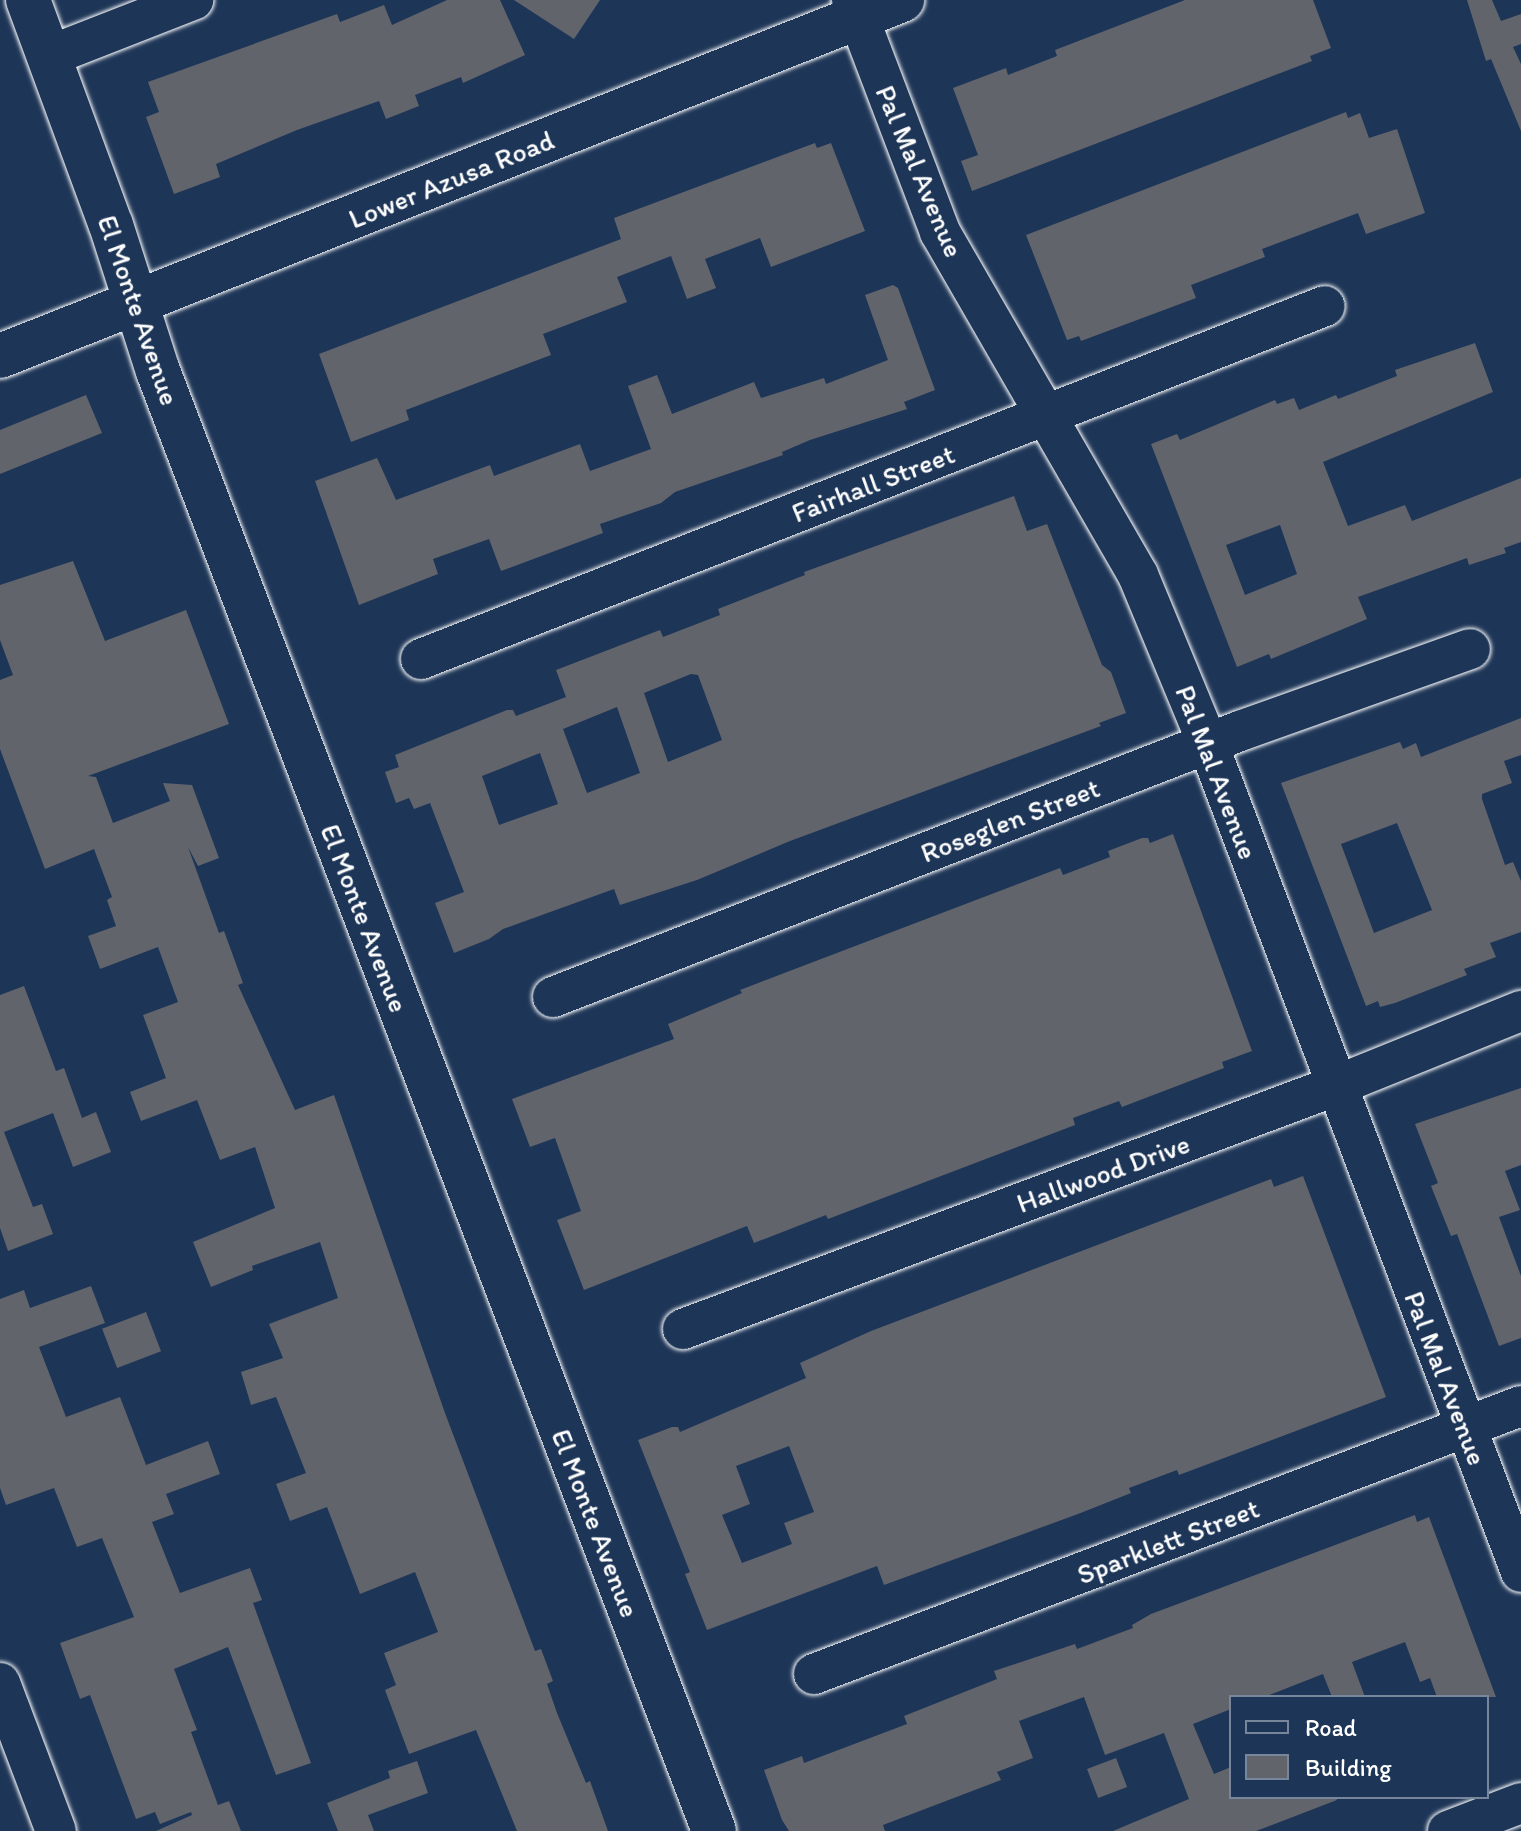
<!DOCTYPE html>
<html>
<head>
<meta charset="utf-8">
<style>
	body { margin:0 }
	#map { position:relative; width:1521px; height:1831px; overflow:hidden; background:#1d3557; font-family:Itim,sans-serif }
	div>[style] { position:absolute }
	.building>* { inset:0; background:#62646c; transform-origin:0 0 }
	.roads { filter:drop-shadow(0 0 2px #fff) drop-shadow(0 0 2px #fff) }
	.street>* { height:40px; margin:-20px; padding:0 20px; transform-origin:20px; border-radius:20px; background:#1d3557 }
	.secondary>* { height:44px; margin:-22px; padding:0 22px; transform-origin:22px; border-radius:22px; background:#1d3557 }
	span { translate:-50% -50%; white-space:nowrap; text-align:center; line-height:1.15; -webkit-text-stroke:7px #1d3557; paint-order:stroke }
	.street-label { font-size:28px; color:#fff }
	.legend { position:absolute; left:1229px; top:1695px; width:260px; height:104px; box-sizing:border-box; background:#1d3557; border:2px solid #77869a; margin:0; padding:10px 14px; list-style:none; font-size:24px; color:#fff }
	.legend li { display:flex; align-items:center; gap:16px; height:40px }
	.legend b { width:40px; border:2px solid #77869a }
</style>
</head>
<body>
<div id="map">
	<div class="building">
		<i style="clip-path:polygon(447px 0,500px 0,525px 55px,463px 83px,461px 77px,415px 95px,419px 106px,386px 119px,379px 101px,297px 130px,216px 164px,220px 177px,174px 194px,146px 117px,159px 112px,148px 82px,337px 14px,340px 22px,384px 5px,392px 25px)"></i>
		<i style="clip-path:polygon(514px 0,600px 0,574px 39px)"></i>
		<i style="clip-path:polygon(1185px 0,1313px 0,1331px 48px,1310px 56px,1312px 61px,972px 191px,961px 161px,978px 155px,953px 88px,1006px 68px,1008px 75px,1057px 56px,1055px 50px)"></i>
		<i style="clip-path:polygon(1467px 0,1492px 0,1501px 21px,1521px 14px,1521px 44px,1513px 47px,1521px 64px,1521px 131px,1491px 59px,1486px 61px)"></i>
		<i style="clip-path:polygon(1346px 112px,1348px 118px,1360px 113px,1369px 138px,1397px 129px,1425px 213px,1366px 234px,1358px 213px,1262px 249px,1265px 257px,1191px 285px,1196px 298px,1081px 341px,1079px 336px,1067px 340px,1026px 235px)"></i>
		<i style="clip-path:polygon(815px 143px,817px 148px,831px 143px,865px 231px,771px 267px,760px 238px,705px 259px,716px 288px,687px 299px,671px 256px,617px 277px,627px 302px,543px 334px,551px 355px,406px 410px,409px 420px,351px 442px,319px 354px,621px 239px,614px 218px)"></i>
		<i style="clip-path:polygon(893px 285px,898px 288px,935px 390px,904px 402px,907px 409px,810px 440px,782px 452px,783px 455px,675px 492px,661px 503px,600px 524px,603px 533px,501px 571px,489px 539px,433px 559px,438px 574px,359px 605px,315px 481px,377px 458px,396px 500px,490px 465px,494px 476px,580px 444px,590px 471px,651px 449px,628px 386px,657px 375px,672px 414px,754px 382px,761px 398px,824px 378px,826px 384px,888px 360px,865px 295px)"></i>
		<i style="clip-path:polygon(evenodd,1475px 343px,1493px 392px,1323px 462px,1348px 526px,1405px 505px,1412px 521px,1521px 478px,1521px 542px,1504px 548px,1506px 553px,1469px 565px,1467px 558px,1358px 597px,1367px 619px,1271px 659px,1269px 654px,1237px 667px,1151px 444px,1177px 434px,1180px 440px,1275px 400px,1277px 404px,1294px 398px,1299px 410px,1336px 395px,1338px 399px,1397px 376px,1395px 370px,1475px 343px,1280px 525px,1297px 574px,1245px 595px,1226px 545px,1280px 525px)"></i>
		<i style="clip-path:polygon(86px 395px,102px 433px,0 474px,0 430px)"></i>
		<i style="clip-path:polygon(evenodd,1014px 496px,1027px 531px,1047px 524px,1102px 665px,1111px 672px,1126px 713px,1099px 723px,1101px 726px,790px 841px,697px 880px,620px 905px,614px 889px,503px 929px,489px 939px,454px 953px,435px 903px,464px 892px,430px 803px,414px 809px,409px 798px,396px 803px,385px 772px,399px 767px,395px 755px,507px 710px,513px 710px,516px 716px,566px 697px,556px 670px,660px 630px,663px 637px,720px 615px,718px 609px,805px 575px,804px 572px,1014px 496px,691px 674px,698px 675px,722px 740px,668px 762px,644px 693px,691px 674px,1014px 496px,617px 707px,640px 773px,587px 793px,563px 729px,617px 707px,1014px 496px,540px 753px,558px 804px,499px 825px,482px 776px,540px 753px)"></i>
		<i style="clip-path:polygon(73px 561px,105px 641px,186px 610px,229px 724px,88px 776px,96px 777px,113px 823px,170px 801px,163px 783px,192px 785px,219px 858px,198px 866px,188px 847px,219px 933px,224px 931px,243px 983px,238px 985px,295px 1110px,334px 1095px,445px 1413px,535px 1651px,541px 1649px,553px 1681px,547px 1684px,557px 1713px,586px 1783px,590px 1781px,608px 1831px,517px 1831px,476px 1730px,409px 1754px,385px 1690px,396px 1685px,384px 1653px,438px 1632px,415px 1572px,360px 1594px,327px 1507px,290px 1521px,276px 1484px,306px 1473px,276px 1397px,251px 1405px,241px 1372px,283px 1358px,269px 1324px,338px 1298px,320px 1242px,252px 1266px,253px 1270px,211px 1287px,193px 1242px,275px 1208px,255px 1147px,220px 1160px,197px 1100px,141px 1121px,130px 1092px,166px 1078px,143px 1015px,178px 1002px,158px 947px,100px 969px,88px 936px,116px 926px,107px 900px,112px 897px,94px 849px,45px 869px,0 749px,0 680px,13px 675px,0 640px,0 585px)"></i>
		<i style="clip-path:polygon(evenodd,1521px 718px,1521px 755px,1504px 761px,1512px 783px,1482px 794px,1482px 799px,1505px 865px,1513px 862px,1521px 881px,1521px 932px,1490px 943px,1496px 957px,1464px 969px,1467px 975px,1395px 1003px,1380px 1007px,1378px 1001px,1366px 1006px,1281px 783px,1400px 742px,1403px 749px,1416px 743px,1421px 757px,1521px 718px,1397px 823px,1432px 910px,1374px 933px,1341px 844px,1397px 823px)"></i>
		<i style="clip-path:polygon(1173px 834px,1252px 1051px,1222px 1062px,1224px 1068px,1122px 1107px,1119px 1101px,1073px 1118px,1075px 1125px,828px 1219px,826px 1215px,754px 1243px,747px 1226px,584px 1290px,557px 1220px,581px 1211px,555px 1138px,530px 1147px,512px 1099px,674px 1039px,668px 1024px,742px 993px,740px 990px,1060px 868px,1063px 875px,1110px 857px,1108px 851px,1142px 838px,1148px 838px,1150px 843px)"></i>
		<i style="clip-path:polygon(24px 986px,56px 1071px,64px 1068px,82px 1118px,96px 1112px,111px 1152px,73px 1167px,53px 1113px,4px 1132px,33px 1207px,42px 1204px,53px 1234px,8px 1251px,0 1228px,0 995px)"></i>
		<i style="clip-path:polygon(1521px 1088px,1521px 1165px,1505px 1171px,1520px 1210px,1499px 1217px,1521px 1276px,1521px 1338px,1499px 1346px,1457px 1234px,1451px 1236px,1431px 1186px,1438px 1183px,1415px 1124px)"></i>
		<i style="clip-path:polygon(evenodd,1303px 1176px,1386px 1397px,1179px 1475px,1177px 1470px,1129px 1488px,1131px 1493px,1078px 1514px,884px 1585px,877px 1566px,707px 1630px,685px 1574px,690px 1572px,638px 1440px,672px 1427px,678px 1427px,680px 1432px,806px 1378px,800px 1363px,871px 1331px,1271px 1179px,1274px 1187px,1303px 1176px,789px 1446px,814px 1512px,784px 1523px,792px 1544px,742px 1563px,722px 1515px,750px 1504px,736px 1466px,789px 1446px)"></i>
		<i style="clip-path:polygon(91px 1286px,105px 1323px,39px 1347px,66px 1417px,120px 1397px,146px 1465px,208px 1441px,220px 1474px,166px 1494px,174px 1514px,152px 1522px,180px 1593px,250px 1568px,262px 1600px,253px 1603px,311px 1763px,276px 1775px,228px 1647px,174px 1669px,197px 1730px,191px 1732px,218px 1805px,229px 1801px,241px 1831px,156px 1831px,192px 1815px,191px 1812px,160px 1824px,155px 1812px,136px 1819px,90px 1695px,80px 1699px,60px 1643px,134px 1617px,102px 1538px,77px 1547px,54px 1488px,6px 1505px,0 1488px,0 1299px,24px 1290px,30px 1308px)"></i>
		<i style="left:146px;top:1312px;width:42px;height:47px;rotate:69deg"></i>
		<i style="clip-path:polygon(1415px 1515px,1417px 1522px,1429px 1517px,1496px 1697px,1437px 1697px,1430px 1678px,1420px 1682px,1405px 1642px,1352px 1662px,1365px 1697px,1332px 1697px,1323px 1674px,1264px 1697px,1231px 1697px,1231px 1709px,1193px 1724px,1214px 1774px,1231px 1767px,1231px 1797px,1336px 1797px,1337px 1800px,1256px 1831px,1113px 1831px,1189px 1799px,1164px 1733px,1105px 1755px,1084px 1697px,1019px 1721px,1033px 1758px,997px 1772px,1001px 1780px,883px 1825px,885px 1831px,789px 1831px,782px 1820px,764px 1770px,802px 1756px,804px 1763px,907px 1724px,904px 1716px,997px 1679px,994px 1671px,1075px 1644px,1077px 1649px,1133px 1628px,1132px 1625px,1151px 1614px)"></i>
		<i style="left:1116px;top:1758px;width:31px;height:31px;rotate:69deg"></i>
		<i style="clip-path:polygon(417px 1761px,428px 1793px,368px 1815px,374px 1831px,338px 1831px,327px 1803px,390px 1778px,388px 1771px)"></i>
	</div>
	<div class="roads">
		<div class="street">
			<i style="left:852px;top:0;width:248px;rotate:69.2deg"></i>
			<i style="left:940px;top:232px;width:396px;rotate:60deg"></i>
			<i style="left:1138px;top:575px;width:183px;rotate:67.5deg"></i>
			<i style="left:1208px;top:744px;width:885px;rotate:69.29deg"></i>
			<i style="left:49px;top:56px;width:155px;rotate:-21.3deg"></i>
			<i style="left:421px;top:659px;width:970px;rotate:-21.33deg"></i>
			<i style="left:553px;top:997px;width:737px;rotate:-21.17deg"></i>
			<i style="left:1240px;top:731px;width:244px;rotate:-19.6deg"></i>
			<i style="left:683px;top:1329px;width:696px;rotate:-20.44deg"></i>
			<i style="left:1335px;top:1086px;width:201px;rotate:-22deg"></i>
			<i style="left:814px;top:1674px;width:756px;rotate:-20.76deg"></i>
			<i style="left:0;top:1683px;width:158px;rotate:69.3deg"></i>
			<i style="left:1448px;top:1831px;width:78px;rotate:-21deg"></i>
		</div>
		<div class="secondary">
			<i style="left:28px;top:0;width:240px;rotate:69.8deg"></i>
			<i style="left:111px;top:225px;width:153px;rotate:72.2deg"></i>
			<i style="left:158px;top:371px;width:1562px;rotate:69.15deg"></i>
			<i style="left:0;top:356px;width:970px;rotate:-21.54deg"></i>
		</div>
	</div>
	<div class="street-label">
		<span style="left:920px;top:171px;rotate:67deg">Pal Mal Avenue</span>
		<span style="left:451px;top:179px;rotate:-22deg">Lower Azusa Road</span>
		<span style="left:139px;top:310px;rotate:71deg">El Monte Avenue</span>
		<span style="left:873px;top:483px;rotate:-21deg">Fairhall Street</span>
		<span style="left:1217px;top:772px;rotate:69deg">Pal Mal Avenue</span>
		<span style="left:1010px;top:820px;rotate:-21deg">Roseglen Street</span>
		<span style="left:365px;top:918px;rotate:69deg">El Monte Avenue</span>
		<span style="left:1103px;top:1173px;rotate:-20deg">Hallwood Drive</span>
		<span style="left:1446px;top:1378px;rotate:69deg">Pal Mal Avenue</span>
		<span style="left:596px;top:1523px;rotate:69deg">El Monte Avenue</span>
		<span style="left:1168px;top:1541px;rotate:-21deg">Sparklett Street</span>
	</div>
	<ul class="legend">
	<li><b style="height:10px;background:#1d3557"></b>Road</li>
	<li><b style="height:22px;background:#62646c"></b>Building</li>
	</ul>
</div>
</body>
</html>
